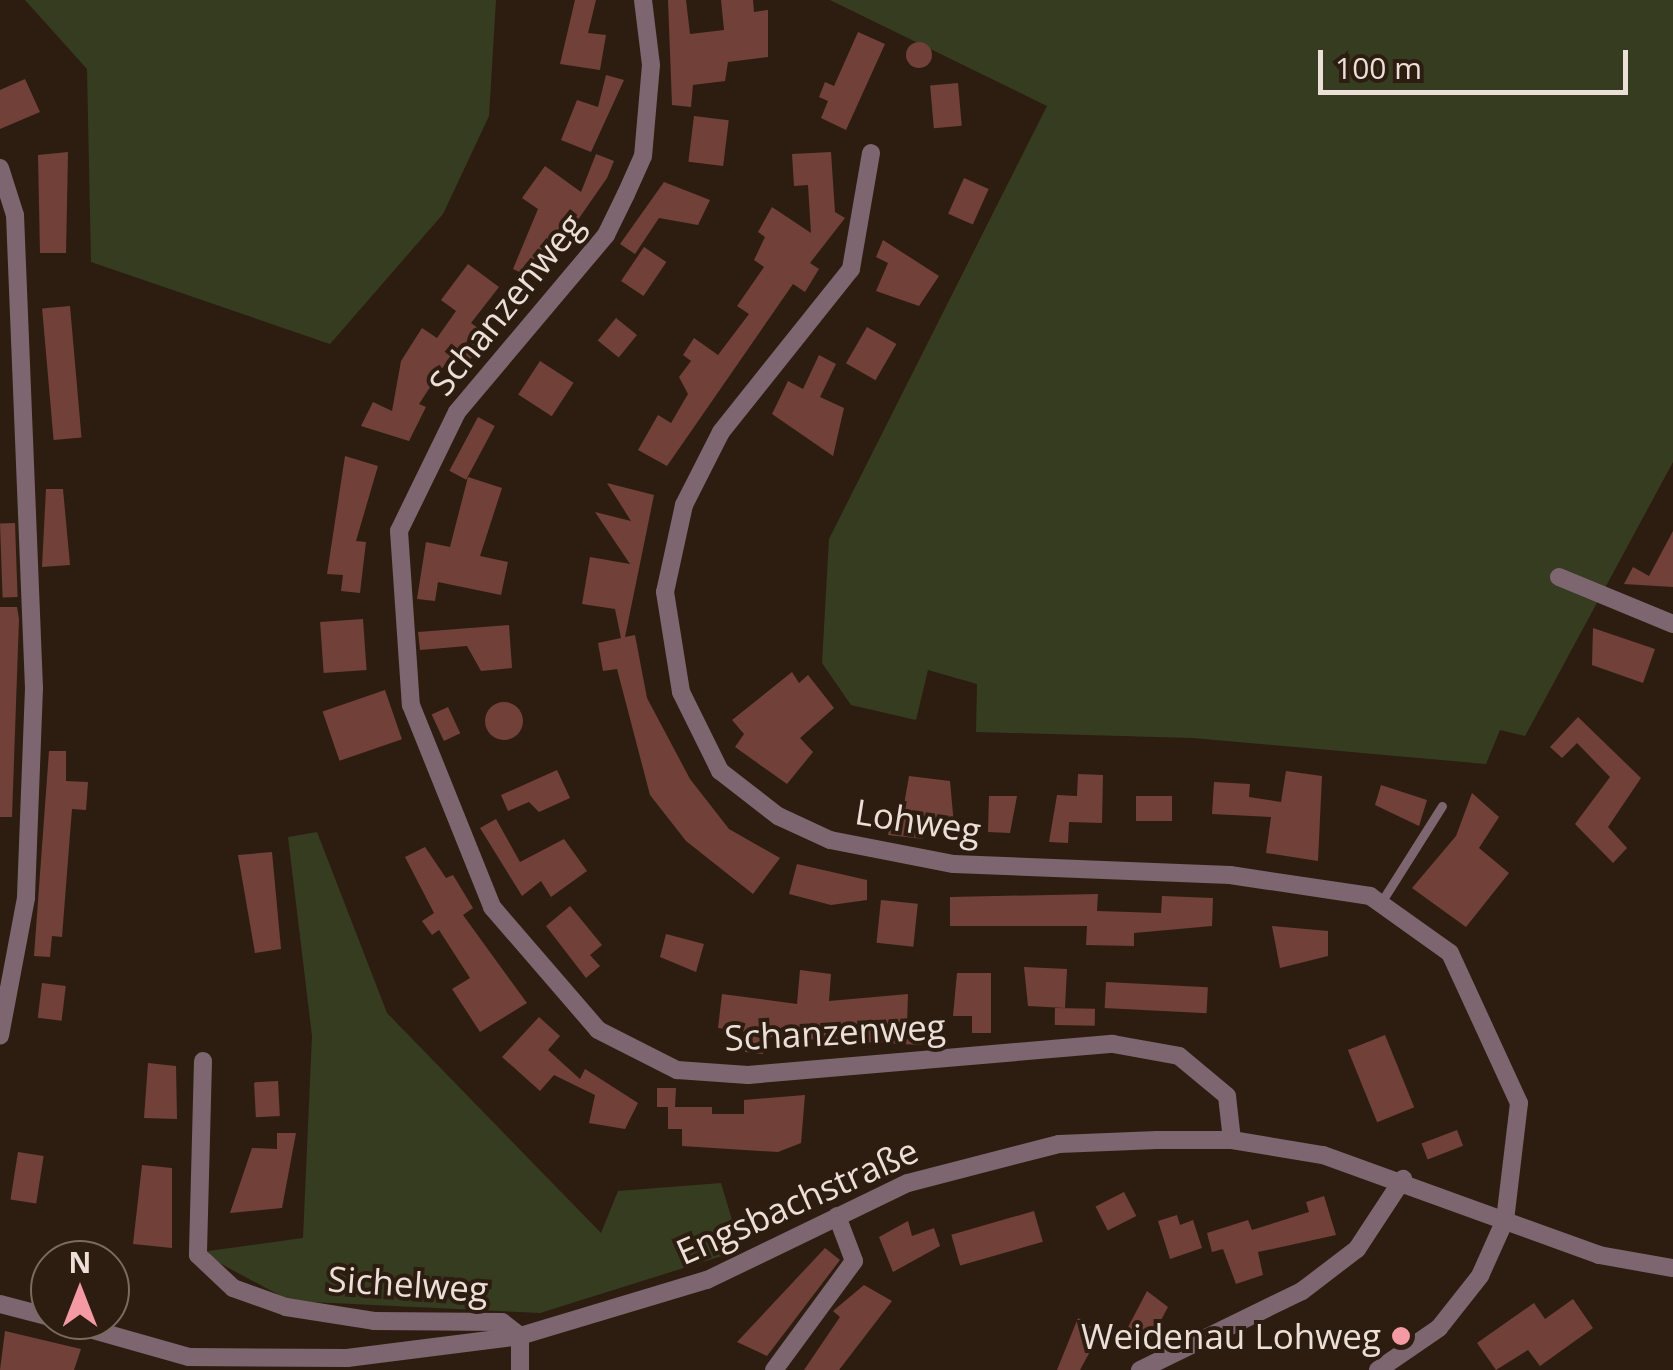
<!DOCTYPE html>
<html>
<head>
<meta charset="utf-8">
<style>
	body { margin:0 }
	#map { position:relative; width:1673px; height:1370px; overflow:hidden; background:#2d1d11; font-family:"Open Sans",sans-serif }
	div>[style] { position:absolute }
	.green>* { inset:0; background:#363c20 }
	.building>* { inset:0; background:#714038; transform-origin:0 0 }
	.round { border-radius:50% }
	.service>* { height:9px; margin:-4.5px; padding:0 4.5px; transform-origin:4.5px; border-radius:4.5px; background:#7d666f }
	.minor>* { height:18px; margin:-9px; padding:0 9px; transform-origin:9px; border-radius:9px; background:#7d666f }
	.dots>* { width:28px; height:28px; translate:-50% -50%; box-sizing:border-box; border:5px solid #2d1d11; border-radius:50% }
	span { translate:-50% -50%; white-space:nowrap; text-align:center; line-height:1.15; -webkit-text-stroke:8px #2d1d11; paint-order:stroke }
	.street-label { font-size:35px; color:#ebdfd7 }
	.poi-label { font-size:35px; color:#ebdfd7 }
	.right { translate:-100% -50%; text-align:right }
	.north { position:absolute; left:30px; top:1240px; width:100px; height:100px; box-sizing:border-box; background:#2d1d11; border:2px solid #796b60; border-radius:50%; rotate:0deg; font-size:28px; font-weight:700; line-height:40px; text-align:center; color:#ebdfd7 }
	.north::after { content:''; display:block; margin:auto; width:35px; height:45px; background:#f49aa4; clip-path:polygon(50% 0,100% 100%,50% 72%,0 100%) }
	.scale { position:absolute; left:1318px; top:50px; width:310px; height:45px; box-sizing:border-box; border:5px solid #ebdfd7; border-top:0; padding-left:12px; font-size:30px; line-height:35px; white-space:nowrap; color:#ebdfd7; -webkit-text-stroke:8px #2d1d11; paint-order:stroke }
</style>
</head>
<body>
<div id="map">
	<div class="green">
		<i style="clip-path:polygon(25px 0,496px 0,489px 116px,443px 214px,330px 344px,91px 262px,87px 69px)"></i>
		<i style="clip-path:polygon(830px 0,1673px 0,1673px 462px,1525px 736px,1500px 730px,1486px 764px,1193px 738px,976px 732px,977px 684px,928px 670px,916px 720px,851px 705px,822px 663px,829px 539px,1047px 106px)"></i>
		<i style="clip-path:polygon(317px 832px,387px 1013px,601px 1233px,618px 1191px,721px 1183px,741px 1250px,540px 1313px,290px 1301px,212px 1259px,208px 1251px,303px 1238px,312px 1036px,288px 837px)"></i>
	</div>
	<div class="building">
		<i style="clip-path:polygon(575px 0,596px 0,588px 33px,606px 35px,600px 70px,560px 64px)"></i>
		<i style="clip-path:polygon(668px 0,686px 0,690px 34px,724px 30px,721px 0,753px 0,754px 12px,768px 10px,768px 57px,728px 62px,725px 81px,693px 85px,691px 107px,672px 105px)"></i>
		<i style="clip-path:polygon(858px 32px,885px 44px,846px 130px,821px 118px,828px 101px,819px 97px,825px 82px,834px 86px)"></i>
		<i class="round" style="left:906px;top:42px;width:26px;height:26px"></i>
		<i style="clip-path:polygon(606px 75px,624px 80px,591px 152px,561px 140px,577px 100px,598px 107px)"></i>
		<i style="clip-path:polygon(25px 79px,40px 112px,0 129px,0 90px)"></i>
		<i style="left:958px;top:83px;width:43px;height:28px;rotate:85deg"></i>
		<i style="left:694px;top:116px;width:35px;height:46px;rotate:7deg"></i>
		<i style="clip-path:polygon(68px 152px,66px 253px,40px 253px,38px 155px)"></i>
		<i style="clip-path:polygon(831px 152px,835px 212px,845px 218px,810px 263px,819px 269px,805px 292px,793px 284px,667px 466px,638px 450px,658px 415px,671px 423px,688px 394px,679px 377px,691px 361px,683px 355px,694px 338px,718px 355px,749px 314px,737px 306px,764px 267px,754px 260px,765px 237px,758px 232px,772px 207px,811px 233px,808px 185px,794px 186px,792px 154px)"></i>
		<i style="clip-path:polygon(596px 154px,614px 161px,607px 178px,536px 280px,513px 269px,538px 209px,522px 198px,545px 166px,581px 192px)"></i>
		<i style="left:964px;top:178px;width:27px;height:39px;rotate:24deg"></i>
		<i style="clip-path:polygon(664px 182px,710px 200px,698px 225px,659px 218px,635px 254px,620px 244px)"></i>
		<i style="clip-path:polygon(883px 240px,939px 276px,919px 306px,876px 291px,888px 263px,876px 257px)"></i>
		<i style="left:644px;top:247px;width:27px;height:41px;rotate:34deg"></i>
		<i style="clip-path:polygon(468px 264px,499px 287px,471px 323px,489px 336px,468px 362px,453px 352px,419px 404px,426px 407px,409px 441px,361px 426px,373px 402px,392px 411px,401px 361px,422px 328px,437px 338px,456px 311px,441px 300px)"></i>
		<i style="left:70px;top:306px;width:132px;height:28px;rotate:85deg"></i>
		<i style="left:616px;top:318px;width:27px;height:29px;rotate:39deg"></i>
		<i style="left:867px;top:327px;width:34px;height:42px;rotate:30deg"></i>
		<i style="clip-path:polygon(819px 355px,836px 364px,820px 397px,844px 408px,833px 456px,772px 414px,788px 381px,803px 389px)"></i>
		<i style="left:540px;top:361px;width:40px;height:40px;rotate:33deg"></i>
		<i style="left:478px;top:417px;width:19px;height:61px;rotate:28deg"></i>
		<i style="clip-path:polygon(345px 456px,378px 466px,356px 541px,366px 542px,360px 593px,341px 591px,343px 575px,327px 574px)"></i>
		<i style="clip-path:polygon(468px 477px,502px 488px,480px 556px,508px 562px,501px 595px,438px 582px,435px 601px,417px 599px,426px 542px,450px 547px)"></i>
		<i style="clip-path:polygon(607px 483px,654px 495px,625px 637px,635px 635px,647px 698px,690px 779px,729px 829px,780px 858px,753px 894px,686px 841px,650px 795px,617px 669px,603px 671px,598px 643px,621px 638px,615px 609px,582px 604px,590px 557px,630px 564px,595px 512px,631px 521px)"></i>
		<i style="clip-path:polygon(46px 489px,63px 489px,70px 565px,42px 567px)"></i>
		<i style="left:15px;top:523px;width:74px;height:15px;rotate:88deg"></i>
		<i style="clip-path:polygon(1673px 531px,1673px 587px,1624px 584px,1633px 567px,1649px 576px)"></i>
		<i style="clip-path:polygon(0 607px,17px 607px,19px 619px,12px 817px,0 817px)"></i>
		<i style="left:363px;top:619px;width:51px;height:43px;rotate:86deg"></i>
		<i style="clip-path:polygon(509px 625px,512px 668px,481px 671px,467px 646px,420px 650px,418px 632px)"></i>
		<i style="clip-path:polygon(1593px 628px,1655px 649px,1643px 683px,1592px 665px)"></i>
		<i style="clip-path:polygon(792px 672px,799px 683px,808px 675px,834px 708px,800px 738px,813px 752px,787px 784px,735px 747px,744px 734px,732px 720px)"></i>
		<i style="left:385px;top:690px;width:52px;height:66px;rotate:71deg"></i>
		<i class="round" style="left:485px;top:702px;width:38px;height:38px"></i>
		<i style="left:448px;top:707px;width:29px;height:18px;rotate:65deg"></i>
		<i style="clip-path:polygon(1578px 717px,1641px 778px,1608px 827px,1627px 848px,1613px 863px,1575px 824px,1610px 777px,1577px 743px,1562px 758px,1550px 747px)"></i>
		<i style="clip-path:polygon(49px 751px,66px 751px,66px 781px,88px 782px,86px 810px,72px 809px,62px 937px,52px 936px,50px 957px,34px 956px)"></i>
		<i style="clip-path:polygon(557px 770px,570px 798px,539px 812px,529px 802px,508px 811px,501px 795px)"></i>
		<i style="clip-path:polygon(1286px 771px,1322px 776px,1318px 861px,1266px 853px,1271px 817px,1212px 814px,1214px 782px,1250px 784px,1249px 797px,1281px 802px)"></i>
		<i style="clip-path:polygon(1078px 774px,1103px 775px,1102px 823px,1069px 822px,1068px 843px,1049px 842px,1057px 795px,1077px 796px)"></i>
		<i style="clip-path:polygon(909px 776px,950px 781px,954px 825px,925px 821px,924px 839px,888px 835px,892px 814px,902px 816px)"></i>
		<i style="clip-path:polygon(1381px 785px,1427px 800px,1419px 826px,1375px 805px)"></i>
		<i style="clip-path:polygon(1472px 793px,1499px 817px,1479px 848px,1509px 873px,1466px 927px,1412px 888px,1456px 836px)"></i>
		<i style="clip-path:polygon(989px 796px,1017px 796px,1010px 833px,988px 832px)"></i>
		<i style="left:1136px;top:796px;width:36px;height:25px"></i>
		<i style="clip-path:polygon(496px 819px,520px 862px,564px 839px,587px 871px,551px 897px,541px 881px,522px 896px,480px 828px)"></i>
		<i style="clip-path:polygon(425px 847px,446px 878px,453px 875px,473px 908px,463px 915px,527px 1003px,480px 1032px,452px 989px,470px 978px,439px 930px,432px 935px,422px 921px,434px 913px,405px 857px)"></i>
		<i style="clip-path:polygon(272px 852px,281px 949px,255px 953px,238px 855px)"></i>
		<i style="clip-path:polygon(797px 864px,867px 880px,867px 900px,831px 905px,789px 894px)"></i>
		<i style="clip-path:polygon(1098px 894px,1097px 911px,1161px 913px,1162px 896px,1213px 898px,1212px 926px,1134px 933px,1134px 946px,1086px 945px,1087px 926px,950px 926px,950px 897px)"></i>
		<i style="left:881px;top:900px;width:37px;height:43px;rotate:6deg"></i>
		<i style="clip-path:polygon(570px 906px,602px 945px,590px 955px,600px 966px,586px 978px,546px 926px)"></i>
		<i style="clip-path:polygon(1272px 926px,1328px 931px,1328px 956px,1280px 968px)"></i>
		<i style="clip-path:polygon(666px 934px,704px 944px,696px 972px,660px 957px)"></i>
		<i style="clip-path:polygon(1024px 967px,1067px 969px,1065px 1008px,1028px 1006px)"></i>
		<i style="clip-path:polygon(800px 970px,831px 974px,829px 1001px,908px 994px,907px 1025px,923px 1026px,922px 1045px,765px 1037px,763px 1054px,745px 1052px,747px 1032px,718px 1028px,722px 994px,797px 1004px)"></i>
		<i style="clip-path:polygon(957px 973px,991px 973px,991px 1033px,972px 1033px,972px 1016px,953px 1016px)"></i>
		<i style="left:1106px;top:982px;width:102px;height:26px;rotate:3deg"></i>
		<i style="left:42px;top:983px;width:24px;height:35px;rotate:7deg"></i>
		<i style="left:1055px;top:1008px;width:40px;height:17px;rotate:1deg"></i>
		<i style="clip-path:polygon(539px 1017px,560px 1036px,548px 1050px,580px 1079px,585px 1069px,638px 1103px,625px 1129px,589px 1123px,595px 1095px,554px 1075px,540px 1091px,502px 1057px)"></i>
		<i style="left:1385px;top:1035px;width:78px;height:40px;rotate:68deg"></i>
		<i style="clip-path:polygon(148px 1063px,176px 1066px,177px 1119px,144px 1118px)"></i>
		<i style="left:278px;top:1081px;width:35px;height:24px;rotate:87deg"></i>
		<i style="clip-path:polygon(657px 1088px,676px 1088px,675px 1107px,712px 1107px,712px 1114px,744px 1114px,744px 1100px,805px 1095px,801px 1143px,778px 1152px,682px 1146px,682px 1129px,668px 1129px,668px 1107px,657px 1107px)"></i>
		<i style="left:1457px;top:1130px;width:17px;height:38px;rotate:69deg"></i>
		<i style="clip-path:polygon(277px 1133px,296px 1133px,282px 1208px,230px 1213px,252px 1148px,277px 1149px)"></i>
		<i style="left:18px;top:1152px;width:26px;height:48px;rotate:9deg"></i>
		<i style="clip-path:polygon(142px 1165px,172px 1168px,172px 1248px,133px 1244px)"></i>
		<i style="left:1124px;top:1192px;width:27px;height:32px;rotate:63deg"></i>
		<i style="clip-path:polygon(1324px 1196px,1336px 1235px,1258px 1252px,1263px 1275px,1236px 1284px,1223px 1249px,1212px 1252px,1207px 1233px,1248px 1220px,1252px 1230px,1309px 1212px,1306px 1202px)"></i>
		<i style="left:1034px;top:1211px;width:32px;height:86px;rotate:74deg"></i>
		<i style="clip-path:polygon(1177px 1215px,1180px 1225px,1193px 1220px,1202px 1248px,1170px 1259px,1158px 1221px)"></i>
		<i style="clip-path:polygon(908px 1221px,912px 1236px,934px 1228px,940px 1246px,893px 1272px,879px 1237px)"></i>
		<i style="clip-path:polygon(825px 1248px,840px 1260px,767px 1356px,737px 1342px)"></i>
		<i style="clip-path:polygon(864px 1285px,892px 1301px,839px 1370px,804px 1370px,840px 1317px,833px 1311px)"></i>
		<i style="clip-path:polygon(1147px 1291px,1168px 1307px,1146px 1348px,1125px 1333px)"></i>
		<i style="clip-path:polygon(1573px 1299px,1593px 1328px,1540px 1366px,1528px 1350px,1496px 1370px,1477px 1343px,1534px 1303px,1545px 1319px)"></i>
		<i style="clip-path:polygon(1078px 1318px,1100px 1333px,1080px 1370px,1057px 1370px)"></i>
		<i style="clip-path:polygon(5px 1331px,81px 1349px,74px 1370px,0 1370px)"></i>
	</div>
	<div class="service">
		<i style="left:1380px;top:904px;width:116px;rotate:-57.7deg"></i>
	</div>
	<div class="minor">
		<i style="left:643px;top:0;width:65px;rotate:83deg"></i>
		<i style="left:651px;top:65px;width:91px;rotate:95deg"></i>
		<i style="left:643px;top:156px;width:42px;rotate:114.1deg"></i>
		<i style="left:626px;top:194px;width:46px;rotate:116deg"></i>
		<i style="left:606px;top:235px;width:231px;rotate:130.1deg"></i>
		<i style="left:457px;top:412px;width:132px;rotate:116deg"></i>
		<i style="left:399px;top:531px;width:174px;rotate:86.1deg"></i>
		<i style="left:411px;top:705px;width:218px;rotate:68.1deg"></i>
		<i style="left:492px;top:907px;width:162px;rotate:49.2deg"></i>
		<i style="left:598px;top:1030px;width:89px;rotate:26.9deg"></i>
		<i style="left:677px;top:1070px;width:71px;rotate:4deg"></i>
		<i style="left:748px;top:1075px;width:366px;rotate:-4.9deg"></i>
		<i style="left:1113px;top:1044px;width:67px;rotate:10.3deg"></i>
		<i style="left:1179px;top:1056px;width:62px;rotate:39.8deg"></i>
		<i style="left:1227px;top:1096px;width:44px;rotate:83.5deg"></i>
		<i style="left:871px;top:153px;width:118px;rotate:99.8deg"></i>
		<i style="left:851px;top:269px;width:208px;rotate:128.6deg"></i>
		<i style="left:721px;top:432px;width:82px;rotate:116.9deg"></i>
		<i style="left:684px;top:505px;width:89px;rotate:102.3deg"></i>
		<i style="left:665px;top:592px;width:101px;rotate:80.9deg"></i>
		<i style="left:681px;top:692px;width:88px;rotate:63.7deg"></i>
		<i style="left:720px;top:771px;width:73px;rotate:37.8deg"></i>
		<i style="left:778px;top:816px;width:57px;rotate:24.8deg"></i>
		<i style="left:830px;top:840px;width:126px;rotate:11deg"></i>
		<i style="left:954px;top:864px;width:276px;rotate:2.3deg"></i>
		<i style="left:1230px;top:875px;width:142px;rotate:8.5deg"></i>
		<i style="left:1370px;top:896px;width:98px;rotate:35.5deg"></i>
		<i style="left:1450px;top:953px;width:165px;rotate:65.3deg"></i>
		<i style="left:1519px;top:1103px;width:118px;rotate:96.8deg"></i>
		<i style="left:1505px;top:1220px;width:61px;rotate:114.1deg"></i>
		<i style="left:1480px;top:1276px;width:66px;rotate:128.3deg"></i>
		<i style="left:1439px;top:1328px;width:74px;rotate:145.5deg"></i>
		<i style="left:0;top:168px;width:49px;rotate:72.3deg"></i>
		<i style="left:15px;top:215px;width:473px;rotate:87.7deg"></i>
		<i style="left:34px;top:688px;width:210px;rotate:92.2deg"></i>
		<i style="left:26px;top:898px;width:140px;rotate:100.7deg"></i>
		<i style="left:1559px;top:577px;width:123px;rotate:22.4deg"></i>
		<i style="left:203px;top:1061px;width:194px;rotate:91.5deg"></i>
		<i style="left:198px;top:1255px;width:48px;rotate:43.3deg"></i>
		<i style="left:233px;top:1288px;width:56px;rotate:19.7deg"></i>
		<i style="left:286px;top:1307px;width:89px;rotate:9deg"></i>
		<i style="left:374px;top:1321px;width:128px;rotate:0.4deg"></i>
		<i style="left:502px;top:1322px;width:23px;rotate:38deg"></i>
		<i style="left:520px;top:1336px;width:34px;rotate:90deg"></i>
		<i style="left:0;top:1304px;width:52px;rotate:14.6deg"></i>
		<i style="left:58px;top:1320px;width:136px;rotate:15.8deg"></i>
		<i style="left:189px;top:1357px;width:158px;rotate:0.4deg"></i>
		<i style="left:347px;top:1358px;width:174px;rotate:-7.2deg"></i>
		<i style="left:520px;top:1336px;width:195px;rotate:-16.7deg"></i>
		<i style="left:707px;top:1280px;width:223px;rotate:-25.8deg"></i>
		<i style="left:908px;top:1183px;width:156px;rotate:-14.5deg"></i>
		<i style="left:1059px;top:1144px;width:98px;rotate:-2.3deg"></i>
		<i style="left:1157px;top:1140px;width:75px"></i>
		<i style="left:1232px;top:1140px;width:92px;rotate:9.4deg"></i>
		<i style="left:1323px;top:1155px;width:294px;rotate:19.9deg"></i>
		<i style="left:1599px;top:1255px;width:75px;rotate:10deg"></i>
		<i style="left:774px;top:1370px;width:135px;rotate:-53.7deg"></i>
		<i style="left:854px;top:1261px;width:48px;rotate:-110.7deg"></i>
		<i style="left:1140px;top:1370px;width:180px;rotate:-26deg"></i>
		<i style="left:1302px;top:1291px;width:69px;rotate:-37.4deg"></i>
		<i style="left:1357px;top:1249px;width:84px;rotate:-56.7deg"></i>
	</div>
	<div class="dots">
		<i style="left:1401px;top:1336px;background:#f49aa4"></i>
	</div>
	<div class="street-label">
		<span style="left:506px;top:304px;rotate:-51deg">Schanzenweg</span>
		<span style="left:918px;top:821px;rotate:9deg">Lohweg</span>
		<span style="left:835px;top:1032px;rotate:-3deg">Schanzenweg</span>
		<span style="left:797px;top:1201px;rotate:-24deg">Engsbachstraße</span>
		<span style="left:408px;top:1284px;rotate:4deg">Sichelweg</span>
	</div>
	<div class="poi-label">
		<span class="right" style="left:1381px;top:1336px">Weidenau Lohweg</span>
	</div>
	<div class="north">N</div>
	<div class="scale">100 m</div>
</div>
</body>
</html>
